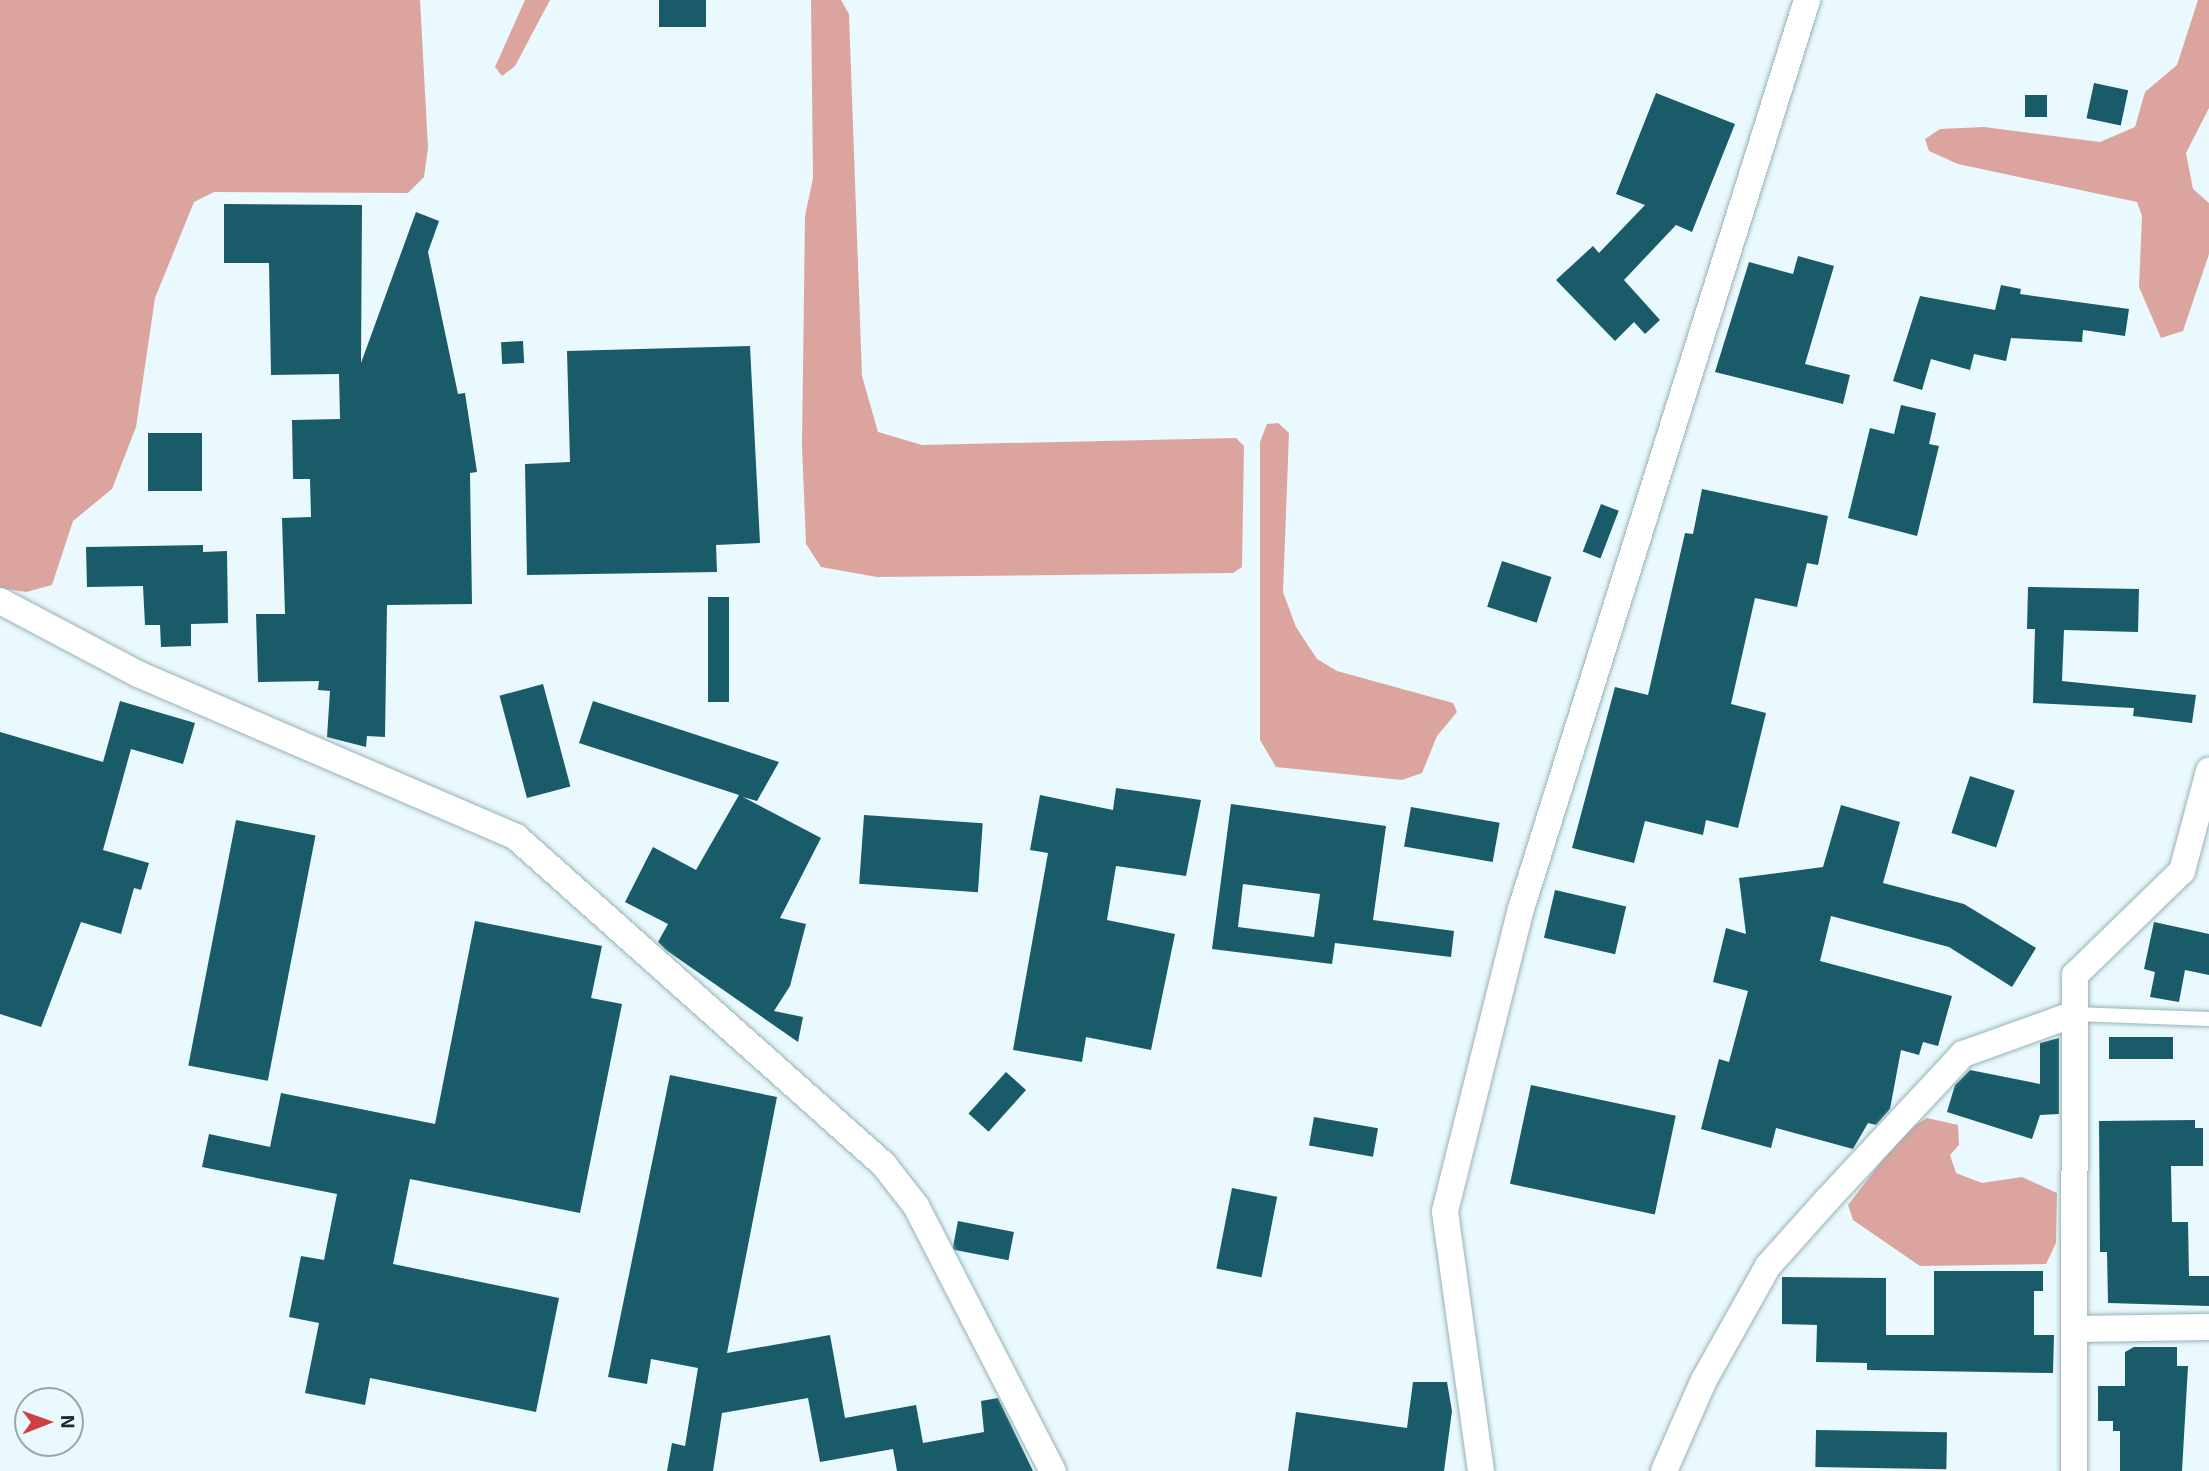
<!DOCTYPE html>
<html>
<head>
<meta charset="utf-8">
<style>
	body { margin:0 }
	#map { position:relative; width:2209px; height:1471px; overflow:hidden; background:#e9f9fd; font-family:"Exo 2",sans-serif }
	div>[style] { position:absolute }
	.forest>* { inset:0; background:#dca49f }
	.building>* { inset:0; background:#195b69; transform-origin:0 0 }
	.roads { filter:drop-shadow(0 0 2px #97b1b8) drop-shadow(0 0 2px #97b1b8) }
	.service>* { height:14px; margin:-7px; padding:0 7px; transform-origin:7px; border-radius:7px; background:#fff }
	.minor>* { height:26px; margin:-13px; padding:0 13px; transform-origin:13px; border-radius:13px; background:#fff }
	span { translate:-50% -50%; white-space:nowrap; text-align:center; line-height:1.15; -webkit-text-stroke:7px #e9f9fd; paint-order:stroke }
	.north { position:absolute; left:14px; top:1387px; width:70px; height:70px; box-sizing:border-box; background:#e9f9fd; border:2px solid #98a6a9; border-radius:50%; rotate:89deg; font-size:19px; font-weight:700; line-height:28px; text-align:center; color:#1f292c }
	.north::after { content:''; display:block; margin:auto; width:24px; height:32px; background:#d04043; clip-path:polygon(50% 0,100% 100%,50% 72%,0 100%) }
</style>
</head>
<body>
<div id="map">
	<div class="forest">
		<i style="clip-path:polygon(0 0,420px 0,428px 148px,424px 177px,408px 193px,214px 192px,194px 202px,155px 298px,136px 427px,112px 489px,73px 521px,52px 585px,26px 592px,0 588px)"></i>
		<i style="clip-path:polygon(525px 0,550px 0,515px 66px,502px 76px,495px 67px)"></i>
		<i style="clip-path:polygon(811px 0,841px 0,849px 14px,862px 376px,878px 432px,922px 445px,1236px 438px,1244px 446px,1242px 567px,1233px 573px,877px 577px,821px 567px,806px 544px,802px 446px,805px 216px,813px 178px)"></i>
		<i style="clip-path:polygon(2198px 0,2209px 0,2209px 108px,2186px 153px,2193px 189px,2209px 203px,2209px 254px,2183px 331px,2161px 338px,2139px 287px,2142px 216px,2137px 202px,1958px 164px,1929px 151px,1925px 139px,1940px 129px,1984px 127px,2100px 142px,2135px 127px,2145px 92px,2177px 65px)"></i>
		<i style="clip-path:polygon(1278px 423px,1289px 433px,1283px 592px,1296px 627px,1317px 659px,1337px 671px,1453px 703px,1457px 712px,1437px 736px,1422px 773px,1402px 780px,1276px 767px,1260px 740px,1260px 442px,1267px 424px)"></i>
		<i style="clip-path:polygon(1927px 1118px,1958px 1125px,1959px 1145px,1950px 1155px,1956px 1173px,1982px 1183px,2022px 1177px,2057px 1193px,2056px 1243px,2046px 1264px,1920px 1266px,1853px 1220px,1848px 1205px,1904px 1132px)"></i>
	</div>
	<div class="building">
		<i style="left:659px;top:0;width:47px;height:27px"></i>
		<i style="left:2094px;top:83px;width:35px;height:36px;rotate:12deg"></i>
		<i style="clip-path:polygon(1656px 93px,1735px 124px,1692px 232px,1676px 225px,1624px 280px,1660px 320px,1645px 334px,1634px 322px,1615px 341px,1556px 280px,1593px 246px,1599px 253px,1645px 205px,1616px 194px)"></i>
		<i style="left:2047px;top:95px;width:22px;height:22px;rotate:90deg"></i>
		<i style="clip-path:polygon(224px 204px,362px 205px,361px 363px,416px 212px,439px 221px,428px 252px,458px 394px,465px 393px,477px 472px,470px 473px,472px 604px,387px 605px,385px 737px,367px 736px,366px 747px,327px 737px,330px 691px,318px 690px,319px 681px,258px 682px,256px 614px,285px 614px,282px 518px,311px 517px,310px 479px,293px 479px,292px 420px,340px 419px,339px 374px,271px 375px,269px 263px,224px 263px)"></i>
		<i style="clip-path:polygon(1798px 256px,1834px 266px,1805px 364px,1850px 375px,1843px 404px,1715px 372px,1749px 262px,1793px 274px)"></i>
		<i style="clip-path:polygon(2001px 285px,2021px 289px,2020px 294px,2129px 309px,2125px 336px,2083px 330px,2082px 342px,2011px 338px,2006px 361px,1974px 354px,1970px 370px,1931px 359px,1922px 390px,1893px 381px,1920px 296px,1995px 310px)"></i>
		<i style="left:523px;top:341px;width:22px;height:22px;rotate:87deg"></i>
		<i style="clip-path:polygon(750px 346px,760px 543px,716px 545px,717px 572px,527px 575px,525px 464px,570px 462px,567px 351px)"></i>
		<i style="clip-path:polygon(1901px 405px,1936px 413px,1929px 444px,1939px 446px,1917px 536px,1848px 518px,1870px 428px,1894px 434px)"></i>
		<i style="left:148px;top:433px;width:54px;height:58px"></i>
		<i style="clip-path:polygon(1702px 489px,1828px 516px,1818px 565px,1807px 563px,1797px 607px,1755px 598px,1731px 704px,1766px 713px,1738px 828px,1706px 820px,1703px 835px,1645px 821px,1634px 863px,1572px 848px,1615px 687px,1648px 695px,1685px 533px,1693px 534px)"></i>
		<i style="left:1601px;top:504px;width:19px;height:51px;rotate:21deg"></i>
		<i style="clip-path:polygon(203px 545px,203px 552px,227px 551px,228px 623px,191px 624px,191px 646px,161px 647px,160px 625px,145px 625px,143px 586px,87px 587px,86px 547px)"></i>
		<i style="left:1502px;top:561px;width:52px;height:48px;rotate:18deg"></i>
		<i style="clip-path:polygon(2028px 587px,2139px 589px,2138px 632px,2064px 630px,2062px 681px,2196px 695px,2192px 723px,2133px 716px,2134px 708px,2033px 703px,2035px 629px,2027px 629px)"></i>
		<i style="left:708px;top:597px;width:21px;height:105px"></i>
		<i style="left:543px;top:684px;width:106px;height:45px;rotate:75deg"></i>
		<i style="clip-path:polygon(120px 701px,195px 723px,183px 764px,131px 749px,103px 850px,149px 863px,141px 890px,134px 888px,121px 934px,81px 922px,41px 1027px,0 1014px,0 732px,103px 762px)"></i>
		<i style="clip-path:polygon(593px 701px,779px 762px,757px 801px,743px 797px,821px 838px,780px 918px,806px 924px,790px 986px,774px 1011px,803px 1017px,798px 1042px,666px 950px,658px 942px,668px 924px,625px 902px,653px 847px,696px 870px,739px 795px,579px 743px)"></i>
		<i style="left:1970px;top:776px;width:47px;height:60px;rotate:18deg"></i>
		<i style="clip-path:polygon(1116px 788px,1201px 800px,1186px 876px,1116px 866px,1107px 920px,1175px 934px,1151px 1050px,1086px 1037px,1082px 1062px,1013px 1050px,1048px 853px,1030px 850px,1040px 795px,1113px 810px)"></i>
		<i style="clip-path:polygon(evenodd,1231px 804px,1386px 826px,1373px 920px,1454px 931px,1451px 957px,1335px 943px,1332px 964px,1212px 949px,1231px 804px,1243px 884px,1320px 894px,1314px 937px,1238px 927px,1243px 884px)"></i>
		<i style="clip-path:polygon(1841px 805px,1900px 822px,1883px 883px,1964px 904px,2036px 948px,2012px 987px,1949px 947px,1831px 916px,1820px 961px,1952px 996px,1938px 1046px,1923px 1042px,1919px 1055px,1901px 1050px,1890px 1109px,1876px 1125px,1868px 1123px,1853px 1149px,1776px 1128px,1771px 1148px,1701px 1129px,1719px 1059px,1729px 1062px,1748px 991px,1713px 982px,1726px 928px,1746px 934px,1739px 878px,1823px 867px)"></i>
		<i style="left:1411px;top:807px;width:90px;height:40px;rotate:10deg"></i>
		<i style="left:864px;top:815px;width:119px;height:69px;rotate:4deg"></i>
		<i style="left:236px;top:820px;width:81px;height:250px;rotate:11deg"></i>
		<i style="left:1555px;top:890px;width:73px;height:49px;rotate:13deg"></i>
		<i style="clip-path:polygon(475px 921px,602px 946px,591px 998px,622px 1004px,580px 1213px,410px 1179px,393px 1264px,559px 1298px,536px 1412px,370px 1378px,365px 1405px,305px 1393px,319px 1323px,289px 1317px,301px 1256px,324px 1260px,337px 1194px,202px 1167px,209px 1134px,270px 1147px,281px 1093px,435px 1124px)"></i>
		<i style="clip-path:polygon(2154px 922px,2209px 934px,2209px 975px,2185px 970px,2179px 1002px,2150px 997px,2155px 972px,2144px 969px)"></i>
		<i style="left:2109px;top:1037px;width:64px;height:22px"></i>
		<i style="clip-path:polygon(2059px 1038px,2059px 1114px,2040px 1115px,2032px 1139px,1947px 1112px,1955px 1085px,1970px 1070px,2040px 1084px,2040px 1043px)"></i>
		<i style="left:1006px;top:1072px;width:27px;height:56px;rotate:42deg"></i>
		<i style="clip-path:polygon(670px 1075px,777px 1097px,727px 1353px,830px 1335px,845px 1418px,916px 1405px,923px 1443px,984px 1432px,981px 1401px,998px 1398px,1033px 1471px,897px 1471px,893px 1449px,820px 1462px,808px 1398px,722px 1413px,713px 1471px,667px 1471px,672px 1443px,685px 1446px,698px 1368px,651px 1359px,647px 1384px,608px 1377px)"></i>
		<i style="left:1531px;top:1085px;width:148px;height:101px;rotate:12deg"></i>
		<i style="left:1314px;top:1117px;width:65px;height:29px;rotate:10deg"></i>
		<i style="clip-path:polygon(2195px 1120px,2195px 1128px,2203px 1128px,2203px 1166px,2171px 1166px,2172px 1222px,2188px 1222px,2189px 1276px,2209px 1276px,2209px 1306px,2108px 1303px,2107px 1252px,2100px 1252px,2099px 1121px)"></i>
		<i style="left:1232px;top:1188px;width:46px;height:82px;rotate:11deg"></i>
		<i style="left:958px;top:1221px;width:57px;height:29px;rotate:11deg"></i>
		<i style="clip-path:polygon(1934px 1271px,2043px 1271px,2043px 1291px,2034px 1291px,2034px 1335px,2054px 1335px,2053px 1373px,1867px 1370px,1867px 1363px,1816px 1362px,1817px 1325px,1782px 1324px,1782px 1277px,1886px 1278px,1886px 1335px,1934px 1335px)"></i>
		<i style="clip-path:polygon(2134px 1347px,2177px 1347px,2177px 1366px,2188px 1366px,2182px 1471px,2120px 1471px,2120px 1431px,2113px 1431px,2113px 1421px,2098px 1421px,2098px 1386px,2125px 1386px,2125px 1352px)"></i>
		<i style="clip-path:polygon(1413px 1382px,1447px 1382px,1452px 1411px,1444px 1471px,1288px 1471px,1296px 1412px,1407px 1428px)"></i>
		<i style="left:1816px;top:1430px;width:131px;height:37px;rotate:1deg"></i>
	</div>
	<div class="roads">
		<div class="service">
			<i style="left:2074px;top:1014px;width:135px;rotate:2.1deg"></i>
		</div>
		<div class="minor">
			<i style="left:0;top:601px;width:156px;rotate:27.9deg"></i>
			<i style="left:138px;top:674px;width:412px;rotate:23.3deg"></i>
			<i style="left:516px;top:837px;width:493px;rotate:41.7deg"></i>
			<i style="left:884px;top:1165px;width:52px;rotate:52deg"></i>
			<i style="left:916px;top:1206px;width:298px;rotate:62.7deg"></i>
			<i style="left:2075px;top:1329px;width:134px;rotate:-0.9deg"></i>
			<i style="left:1481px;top:1471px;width:262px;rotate:-97.9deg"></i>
			<i style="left:1445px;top:1211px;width:311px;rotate:-75.9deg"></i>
			<i style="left:1521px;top:909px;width:953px;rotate:-72.53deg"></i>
			<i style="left:1664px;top:1471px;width:99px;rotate:-66.3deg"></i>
			<i style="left:1704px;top:1380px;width:131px;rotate:-60.7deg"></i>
			<i style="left:1768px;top:1266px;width:89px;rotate:-48.2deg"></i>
			<i style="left:1827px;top:1200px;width:200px;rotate:-47deg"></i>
			<i style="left:1963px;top:1054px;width:118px;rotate:-19.8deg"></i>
			<i style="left:2074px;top:1471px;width:496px;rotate:-89.9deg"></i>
			<i style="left:2075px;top:975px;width:149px;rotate:-44.2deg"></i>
			<i style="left:2182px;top:871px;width:104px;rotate:-74.9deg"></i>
		</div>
	</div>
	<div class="north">N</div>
</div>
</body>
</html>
